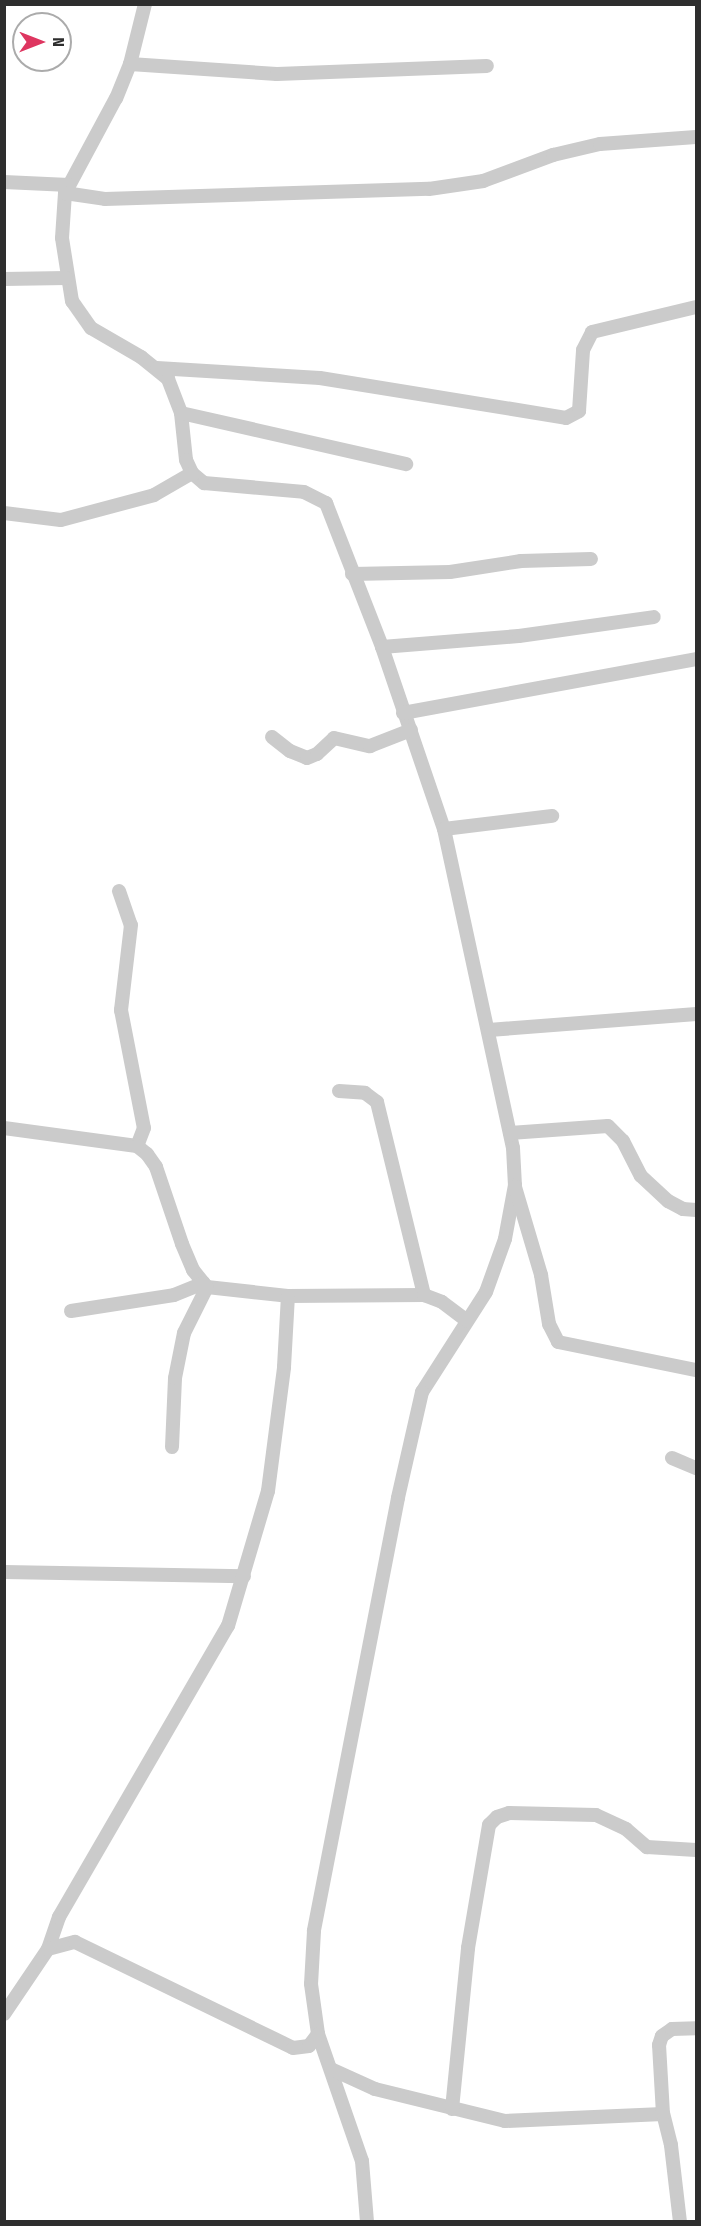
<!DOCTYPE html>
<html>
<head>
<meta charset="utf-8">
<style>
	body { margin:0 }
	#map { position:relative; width:701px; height:2226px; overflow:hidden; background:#fff; font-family:"Fira Sans Condensed",sans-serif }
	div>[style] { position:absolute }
	.street>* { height:14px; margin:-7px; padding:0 7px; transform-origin:7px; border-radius:7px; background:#cbcbcb }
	span { translate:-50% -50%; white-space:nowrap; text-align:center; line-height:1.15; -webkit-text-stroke:6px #fff; paint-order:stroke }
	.frame { position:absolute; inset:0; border:6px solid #2e2e2e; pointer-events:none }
	.north { position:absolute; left:12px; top:12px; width:60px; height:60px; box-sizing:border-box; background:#fff; border:2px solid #ababab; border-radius:50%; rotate:90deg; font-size:16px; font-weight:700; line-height:24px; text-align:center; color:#2e2e2e }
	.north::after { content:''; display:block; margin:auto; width:21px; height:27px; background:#de3660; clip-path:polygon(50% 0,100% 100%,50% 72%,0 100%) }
</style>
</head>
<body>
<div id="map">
	<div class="street">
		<i style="left:145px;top:4px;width:62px;rotate:104deg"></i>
		<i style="left:130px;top:64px;width:37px;rotate:112deg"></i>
		<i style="left:116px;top:98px;width:108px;rotate:118.2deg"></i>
		<i style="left:65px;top:193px;width:45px;rotate:93.8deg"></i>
		<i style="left:62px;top:238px;width:64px;rotate:81deg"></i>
		<i style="left:72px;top:301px;width:33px;rotate:55deg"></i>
		<i style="left:91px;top:328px;width:58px;rotate:30.1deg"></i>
		<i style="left:141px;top:357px;width:35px;rotate:39deg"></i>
		<i style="left:168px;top:379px;width:36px;rotate:69deg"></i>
		<i style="left:181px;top:413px;width:47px;rotate:83.9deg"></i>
		<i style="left:186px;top:460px;width:14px;rotate:65deg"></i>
		<i style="left:192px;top:473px;width:16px;rotate:40deg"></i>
		<i style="left:204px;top:483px;width:100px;rotate:5.1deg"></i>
		<i style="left:304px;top:492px;width:25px;rotate:27deg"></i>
		<i style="left:326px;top:503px;width:155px;rotate:68.7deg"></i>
		<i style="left:382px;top:647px;width:192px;rotate:71.2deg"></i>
		<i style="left:444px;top:829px;width:326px;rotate:77.8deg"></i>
		<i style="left:513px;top:1148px;width:37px;rotate:87deg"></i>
		<i style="left:515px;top:1185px;width:55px;rotate:100.5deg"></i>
		<i style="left:505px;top:1239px;width:56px;rotate:109.7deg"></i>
		<i style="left:486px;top:1292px;width:119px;rotate:122.6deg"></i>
		<i style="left:422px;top:1392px;width:109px;rotate:102.8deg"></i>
		<i style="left:398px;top:1498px;width:441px;rotate:101deg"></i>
		<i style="left:314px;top:1931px;width:53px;rotate:93.2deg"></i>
		<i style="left:311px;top:1984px;width:50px;rotate:82deg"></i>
		<i style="left:318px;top:2034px;width:134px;rotate:70.9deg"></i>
		<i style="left:362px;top:2161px;width:61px;rotate:85.3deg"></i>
		<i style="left:130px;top:64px;width:147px;rotate:3.9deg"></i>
		<i style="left:277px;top:74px;width:210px;rotate:-2.2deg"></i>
		<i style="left:4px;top:182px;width:65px;rotate:2.6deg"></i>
		<i style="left:65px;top:193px;width:40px;rotate:8.5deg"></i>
		<i style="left:105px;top:199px;width:324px;rotate:-1.8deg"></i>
		<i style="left:429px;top:189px;width:55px;rotate:-8.4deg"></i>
		<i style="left:483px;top:181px;width:75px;rotate:-20.4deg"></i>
		<i style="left:553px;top:155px;width:48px;rotate:-13.2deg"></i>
		<i style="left:600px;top:144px;width:96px;rotate:-4.2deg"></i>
		<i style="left:4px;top:279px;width:62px;rotate:-0.9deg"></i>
		<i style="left:157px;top:368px;width:163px;rotate:3.5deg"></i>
		<i style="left:320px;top:378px;width:249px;rotate:9.2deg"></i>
		<i style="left:566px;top:418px;width:15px;rotate:-28deg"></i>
		<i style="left:579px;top:411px;width:61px;rotate:-86.2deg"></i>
		<i style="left:583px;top:350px;width:20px;rotate:-63deg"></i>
		<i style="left:592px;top:332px;width:107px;rotate:-13.5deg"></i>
		<i style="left:181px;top:413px;width:231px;rotate:12.8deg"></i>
		<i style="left:4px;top:513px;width:57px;rotate:7deg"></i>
		<i style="left:61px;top:520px;width:96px;rotate:-15deg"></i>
		<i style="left:154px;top:495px;width:44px;rotate:-30.1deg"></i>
		<i style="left:352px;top:574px;width:98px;rotate:-1.2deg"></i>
		<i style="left:450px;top:572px;width:72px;rotate:-8.8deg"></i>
		<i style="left:521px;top:561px;width:70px;rotate:-1.6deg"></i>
		<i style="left:382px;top:647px;width:137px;rotate:-4.6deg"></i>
		<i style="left:519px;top:636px;width:136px;rotate:-8deg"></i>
		<i style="left:403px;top:713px;width:298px;rotate:-10.4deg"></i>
		<i style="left:272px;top:737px;width:23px;rotate:38deg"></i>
		<i style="left:290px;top:751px;width:18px;rotate:22deg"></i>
		<i style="left:307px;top:758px;width:11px;rotate:-22deg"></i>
		<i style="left:317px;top:754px;width:23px;rotate:-43deg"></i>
		<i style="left:334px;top:738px;width:37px;rotate:13deg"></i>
		<i style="left:370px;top:746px;width:44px;rotate:-21.3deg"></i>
		<i style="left:444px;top:829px;width:109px;rotate:-6.9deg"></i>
		<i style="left:119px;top:891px;width:36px;rotate:71deg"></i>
		<i style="left:131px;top:925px;width:86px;rotate:96.7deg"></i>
		<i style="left:121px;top:1010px;width:120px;rotate:79deg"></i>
		<i style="left:144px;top:1128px;width:19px;rotate:111deg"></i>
		<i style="left:489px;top:1030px;width:208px;rotate:-4.4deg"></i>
		<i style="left:339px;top:1091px;width:26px;rotate:4deg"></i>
		<i style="left:365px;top:1093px;width:15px;rotate:37deg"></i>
		<i style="left:377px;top:1102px;width:199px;rotate:76.3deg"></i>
		<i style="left:4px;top:1128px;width:134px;rotate:7.7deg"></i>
		<i style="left:137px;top:1146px;width:13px;rotate:39deg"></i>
		<i style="left:147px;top:1154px;width:16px;rotate:55deg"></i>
		<i style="left:156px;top:1167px;width:81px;rotate:71.3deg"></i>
		<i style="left:182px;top:1244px;width:28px;rotate:67deg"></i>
		<i style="left:193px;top:1270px;width:22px;rotate:51deg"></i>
		<i style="left:207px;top:1287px;width:81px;rotate:6.3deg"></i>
		<i style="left:288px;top:1296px;width:136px;rotate:-0.4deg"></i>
		<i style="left:424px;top:1295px;width:19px;rotate:21deg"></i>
		<i style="left:442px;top:1302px;width:31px;rotate:37deg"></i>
		<i style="left:510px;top:1133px;width:98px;rotate:-4.1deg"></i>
		<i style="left:608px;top:1126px;width:21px;rotate:45deg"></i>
		<i style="left:623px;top:1141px;width:39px;rotate:63deg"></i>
		<i style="left:641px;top:1176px;width:37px;rotate:43deg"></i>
		<i style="left:668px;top:1201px;width:17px;rotate:28deg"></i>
		<i style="left:683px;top:1209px;width:13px;rotate:4deg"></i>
		<i style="left:515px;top:1187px;width:92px;rotate:73.5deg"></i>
		<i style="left:541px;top:1275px;width:50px;rotate:80.7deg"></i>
		<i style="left:549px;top:1324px;width:20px;rotate:63deg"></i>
		<i style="left:558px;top:1342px;width:141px;rotate:11.5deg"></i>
		<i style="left:71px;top:1311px;width:104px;rotate:-8.8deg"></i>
		<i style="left:174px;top:1295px;width:32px;rotate:-22deg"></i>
		<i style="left:172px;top:1447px;width:69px;rotate:-87.5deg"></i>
		<i style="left:175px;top:1378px;width:46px;rotate:-78.7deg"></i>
		<i style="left:184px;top:1333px;width:51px;rotate:-63.4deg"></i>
		<i style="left:672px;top:1458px;width:26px;rotate:23deg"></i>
		<i style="left:4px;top:1572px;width:240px;rotate:1deg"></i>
		<i style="left:48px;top:1949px;width:34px;rotate:-71deg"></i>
		<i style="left:59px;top:1917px;width:337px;rotate:-59.9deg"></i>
		<i style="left:228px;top:1626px;width:141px;rotate:-73.5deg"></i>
		<i style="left:268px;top:1491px;width:125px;rotate:-82.6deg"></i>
		<i style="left:284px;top:1367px;width:71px;rotate:-86.8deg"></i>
		<i style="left:4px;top:2014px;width:78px;rotate:-55.9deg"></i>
		<i style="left:48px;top:1949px;width:28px;rotate:-15deg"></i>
		<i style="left:75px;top:1942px;width:242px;rotate:25.9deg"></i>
		<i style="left:293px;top:2048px;width:16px;rotate:-7deg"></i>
		<i style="left:309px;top:2046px;width:15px;rotate:-53deg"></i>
		<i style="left:331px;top:2069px;width:48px;rotate:24.4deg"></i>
		<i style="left:375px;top:2089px;width:134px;rotate:13.8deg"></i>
		<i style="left:505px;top:2121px;width:158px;rotate:-2.5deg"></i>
		<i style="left:452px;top:2109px;width:162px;rotate:-84.3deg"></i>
		<i style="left:468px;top:1948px;width:125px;rotate:-80.3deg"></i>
		<i style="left:489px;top:1825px;width:11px;rotate:-45deg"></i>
		<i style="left:497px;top:1817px;width:13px;rotate:-18deg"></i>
		<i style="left:509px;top:1813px;width:87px;rotate:1.3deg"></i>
		<i style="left:596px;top:1815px;width:33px;rotate:25deg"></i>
		<i style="left:626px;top:1829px;width:28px;rotate:41deg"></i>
		<i style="left:647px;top:1847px;width:49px;rotate:3.5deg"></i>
		<i style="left:680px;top:2222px;width:78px;rotate:-96.7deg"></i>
		<i style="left:671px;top:2145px;width:32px;rotate:-104deg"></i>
		<i style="left:663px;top:2114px;width:69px;rotate:-93.3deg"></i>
		<i style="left:659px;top:2045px;width:9px;rotate:-72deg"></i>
		<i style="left:662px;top:2036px;width:12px;rotate:-35deg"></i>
		<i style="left:672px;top:2029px;width:24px;rotate:-2deg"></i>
	</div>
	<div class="frame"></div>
	<div class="north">N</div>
</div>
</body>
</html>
